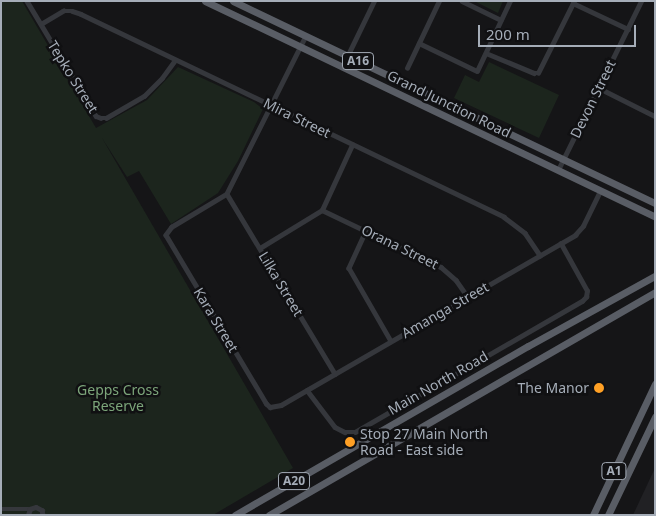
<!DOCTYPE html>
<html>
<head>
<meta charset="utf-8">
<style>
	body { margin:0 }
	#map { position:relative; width:656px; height:516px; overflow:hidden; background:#151517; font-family:"Noto Sans",sans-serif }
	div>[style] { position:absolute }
	.built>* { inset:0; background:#212124 }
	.green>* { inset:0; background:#1c251d }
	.minor>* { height:4.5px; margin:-2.25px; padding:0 2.25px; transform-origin:2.25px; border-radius:2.25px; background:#35373c }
	.trunk>* { height:7px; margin:-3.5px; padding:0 3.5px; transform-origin:3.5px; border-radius:3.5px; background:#595d65 }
	.dots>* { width:14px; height:14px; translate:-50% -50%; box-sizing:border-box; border:2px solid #101012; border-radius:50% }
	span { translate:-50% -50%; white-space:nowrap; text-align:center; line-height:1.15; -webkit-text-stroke:5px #101012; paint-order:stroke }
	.shield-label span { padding:1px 4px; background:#101012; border:1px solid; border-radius:4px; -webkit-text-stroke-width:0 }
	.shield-label { font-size:12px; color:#a5adb8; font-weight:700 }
	.street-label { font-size:14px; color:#a5adb8 }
	.poi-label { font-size:14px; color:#a5adb8 }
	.right { translate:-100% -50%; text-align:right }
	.left { translate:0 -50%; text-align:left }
	.park-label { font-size:14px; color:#7ca57a }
	.frame { position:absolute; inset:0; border:2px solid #a5adb8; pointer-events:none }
	.scale { position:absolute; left:478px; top:25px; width:158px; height:22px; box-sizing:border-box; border:2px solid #a5adb8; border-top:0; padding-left:6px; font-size:15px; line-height:18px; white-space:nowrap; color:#a5adb8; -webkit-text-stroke:4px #101012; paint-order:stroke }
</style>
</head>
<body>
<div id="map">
	<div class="built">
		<i style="clip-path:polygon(655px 468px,655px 515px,633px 515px)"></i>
	</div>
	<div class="green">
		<i style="clip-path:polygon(1px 1px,22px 1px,96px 128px,147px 100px,178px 67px,254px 102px,263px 109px,238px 161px,218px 193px,171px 224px,139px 171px,127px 177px,102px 138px,293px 468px,213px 515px,1px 515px)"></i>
		<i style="clip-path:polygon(474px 1px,503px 1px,498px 13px)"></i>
		<i style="clip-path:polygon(489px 62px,559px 95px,539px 138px,454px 98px,465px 75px,479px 82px)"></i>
	</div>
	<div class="minor">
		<i style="left:27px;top:1px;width:134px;rotate:59deg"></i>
		<i style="left:96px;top:116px;width:5px;rotate:22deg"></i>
		<i style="left:101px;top:118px;width:5px"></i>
		<i style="left:106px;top:118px;width:44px;rotate:-30.1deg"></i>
		<i style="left:144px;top:96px;width:25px;rotate:-45deg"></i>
		<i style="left:162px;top:78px;width:22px;rotate:-54deg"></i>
		<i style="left:462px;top:1px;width:43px;rotate:26deg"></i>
		<i style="left:573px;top:3px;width:61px;rotate:25.3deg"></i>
		<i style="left:41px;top:24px;width:26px;rotate:-31deg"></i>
		<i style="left:63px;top:11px;width:9px"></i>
		<i style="left:72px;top:11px;width:9px;rotate:18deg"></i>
		<i style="left:81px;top:14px;width:469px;rotate:25.6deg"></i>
		<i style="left:504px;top:217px;width:26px;rotate:37deg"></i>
		<i style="left:525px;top:233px;width:27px;rotate:56deg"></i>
		<i style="left:306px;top:36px;width:177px;rotate:116.6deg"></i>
		<i style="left:227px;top:194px;width:64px;rotate:149deg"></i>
		<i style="left:172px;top:227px;width:10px;rotate:127deg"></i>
		<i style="left:166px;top:235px;width:196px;rotate:59.2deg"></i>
		<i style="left:266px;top:403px;width:6px;rotate:45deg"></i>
		<i style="left:270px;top:407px;width:11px;rotate:-10deg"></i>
		<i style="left:281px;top:405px;width:340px;rotate:-30deg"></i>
		<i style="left:575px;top:235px;width:12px;rotate:-48deg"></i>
		<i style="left:583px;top:226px;width:39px;rotate:-64deg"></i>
		<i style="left:419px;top:43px;width:64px;rotate:25.8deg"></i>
		<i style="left:477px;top:71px;width:77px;rotate:-64.8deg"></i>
		<i style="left:486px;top:53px;width:52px;rotate:22.6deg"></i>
		<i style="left:534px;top:73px;width:4px"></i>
		<i style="left:538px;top:73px;width:80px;rotate:-63.4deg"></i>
		<i style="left:342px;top:67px;width:73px;rotate:-64.1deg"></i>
		<i style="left:407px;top:68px;width:74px;rotate:-64.5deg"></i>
		<i style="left:599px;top:88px;width:63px;rotate:26.6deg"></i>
		<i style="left:558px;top:170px;width:188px;rotate:-63.8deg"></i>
		<i style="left:227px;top:194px;width:210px;rotate:59deg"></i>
		<i style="left:322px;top:210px;width:132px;rotate:25.6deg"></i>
		<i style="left:441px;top:267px;width:20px;rotate:41deg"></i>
		<i style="left:456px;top:280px;width:21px;rotate:55deg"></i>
		<i style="left:366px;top:231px;width:41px;rotate:114.7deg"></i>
		<i style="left:349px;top:268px;width:84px;rotate:60.1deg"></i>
		<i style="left:260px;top:248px;width:73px;rotate:-31.5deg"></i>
		<i style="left:322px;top:210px;width:72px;rotate:-65.2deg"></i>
		<i style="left:307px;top:390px;width:46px;rotate:52.9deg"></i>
		<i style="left:335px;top:427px;width:11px;rotate:27deg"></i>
		<i style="left:345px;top:432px;width:10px"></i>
		<i style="left:355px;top:432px;width:262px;rotate:-30deg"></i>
		<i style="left:582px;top:301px;width:6px;rotate:-45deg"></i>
		<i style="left:586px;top:297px;width:6px;rotate:-81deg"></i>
		<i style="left:587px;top:291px;width:54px;rotate:-119deg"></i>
		<i style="left:1px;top:509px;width:29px"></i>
		<i style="left:28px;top:515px;width:6px;rotate:-72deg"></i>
		<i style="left:30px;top:509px;width:6px;rotate:-18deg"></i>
		<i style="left:36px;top:507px;width:7px;rotate:27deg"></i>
		<i style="left:42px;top:510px;width:5px;rotate:79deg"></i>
	</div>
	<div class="trunk">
		<i style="left:205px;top:1px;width:499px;rotate:25.6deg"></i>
		<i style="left:233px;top:1px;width:468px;rotate:25.6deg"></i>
		<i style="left:235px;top:515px;width:338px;rotate:-30deg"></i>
		<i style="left:528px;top:346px;width:145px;rotate:-28.9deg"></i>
		<i style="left:269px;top:515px;width:446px;rotate:-30deg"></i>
		<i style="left:593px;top:515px;width:145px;rotate:-64.7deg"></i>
		<i style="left:608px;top:515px;width:109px;rotate:-64.4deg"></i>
	</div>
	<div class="dots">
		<i style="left:599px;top:388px;background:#ffa025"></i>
		<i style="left:350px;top:442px;background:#ffa025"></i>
	</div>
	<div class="shield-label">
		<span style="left:358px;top:61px">A16</span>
		<span style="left:614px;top:471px">A1</span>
		<span style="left:294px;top:481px">A20</span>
	</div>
	<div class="street-label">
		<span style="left:73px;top:77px;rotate:58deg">Tepko Street</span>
		<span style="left:593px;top:99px;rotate:-64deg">Devon Street</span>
		<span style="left:449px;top:104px;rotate:26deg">Grand Junction Road</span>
		<span style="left:297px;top:118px;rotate:26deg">Mira Street</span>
		<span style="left:400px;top:247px;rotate:26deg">Orana Street</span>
		<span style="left:281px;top:284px;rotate:59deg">Lilka Street</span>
		<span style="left:445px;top:310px;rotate:-30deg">Amanga Street</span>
		<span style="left:216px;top:320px;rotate:59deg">Kara Street</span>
		<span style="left:438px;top:383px;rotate:-30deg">Main North Road</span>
	</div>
	<div class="poi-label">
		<span class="right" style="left:589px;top:388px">The Manor</span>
		<span class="left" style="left:360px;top:442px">Stop 27 Main North<br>Road - East side</span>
	</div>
	<div class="park-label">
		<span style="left:118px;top:398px">Gepps Cross<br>Reserve</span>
	</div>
	<div class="frame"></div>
	<div class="scale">200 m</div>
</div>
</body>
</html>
